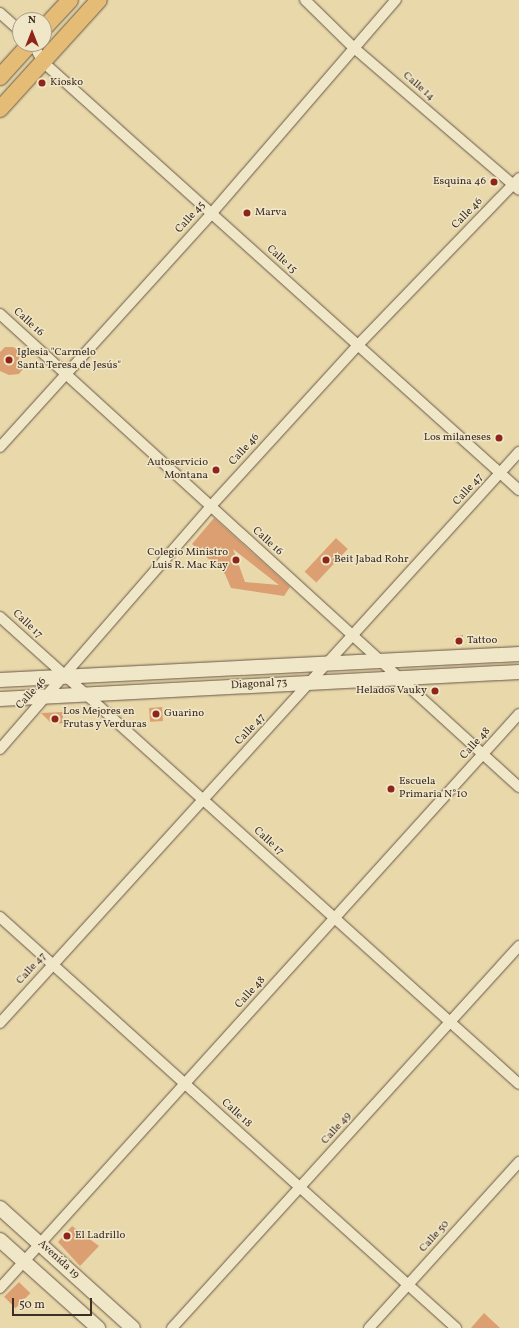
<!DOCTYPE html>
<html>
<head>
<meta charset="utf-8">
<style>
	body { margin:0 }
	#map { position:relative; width:519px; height:1328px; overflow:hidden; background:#e8d8aa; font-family:Vollkorn,serif }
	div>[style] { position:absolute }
	.building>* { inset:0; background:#db9f71; transform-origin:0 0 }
	.roads { filter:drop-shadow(0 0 1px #685847) drop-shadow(0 0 1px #685847) }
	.street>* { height:10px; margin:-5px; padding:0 5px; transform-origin:5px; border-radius:5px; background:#f0e6c8 }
	.secondary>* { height:14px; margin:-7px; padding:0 7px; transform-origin:7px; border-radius:7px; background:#f0e6c8 }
	.primary>* { height:16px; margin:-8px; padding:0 8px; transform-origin:8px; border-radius:8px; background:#e4bc75 }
	.dots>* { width:11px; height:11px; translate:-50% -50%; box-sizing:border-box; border:2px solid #f0e6c8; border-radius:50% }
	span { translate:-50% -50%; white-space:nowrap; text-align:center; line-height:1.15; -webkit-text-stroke:3px #f0e6c8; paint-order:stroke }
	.poi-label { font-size:11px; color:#3d2e26 }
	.left { translate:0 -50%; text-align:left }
	.right { translate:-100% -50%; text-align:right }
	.street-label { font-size:11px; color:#3d2e26 }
	.north { position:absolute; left:12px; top:12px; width:40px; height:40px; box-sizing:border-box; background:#f0e6c8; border:1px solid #a89c87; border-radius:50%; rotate:0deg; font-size:11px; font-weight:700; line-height:16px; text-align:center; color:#3d2e26 }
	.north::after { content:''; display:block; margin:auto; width:14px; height:18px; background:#8f2418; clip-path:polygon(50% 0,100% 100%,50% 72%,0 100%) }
	.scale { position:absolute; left:12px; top:1298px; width:80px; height:18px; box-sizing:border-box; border:2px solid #3d2e26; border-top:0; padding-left:5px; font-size:12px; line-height:14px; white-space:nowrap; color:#3d2e26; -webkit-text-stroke:3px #f0e6c8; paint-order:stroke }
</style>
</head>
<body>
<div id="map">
	<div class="building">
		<i style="clip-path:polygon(5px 347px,13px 347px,20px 351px,18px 363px,25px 366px,19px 374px,9px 375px,0 371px,0 352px)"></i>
		<i style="clip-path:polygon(evenodd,214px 518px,290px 587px,284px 596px,231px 588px,225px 574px,192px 544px,214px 518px,233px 549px,279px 585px,245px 582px,233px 549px)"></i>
		<i style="left:336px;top:538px;width:16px;height:46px;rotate:43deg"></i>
		<i style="clip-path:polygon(463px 635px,463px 645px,455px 646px,455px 636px)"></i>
		<i style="left:162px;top:707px;width:14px;height:13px;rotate:86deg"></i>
		<i style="clip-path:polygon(63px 712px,63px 723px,52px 724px,41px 713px)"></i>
		<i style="clip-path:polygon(72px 1226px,99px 1246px,80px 1266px,58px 1242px)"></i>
		<i style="left:19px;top:1282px;width:16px;height:21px;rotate:45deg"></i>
		<i style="clip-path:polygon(484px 1313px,500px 1328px,471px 1328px)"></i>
	</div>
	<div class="roads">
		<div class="street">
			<i style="left:305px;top:0;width:67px;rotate:44.4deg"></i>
			<i style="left:353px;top:47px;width:219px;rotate:40.7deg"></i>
			<i style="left:0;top:13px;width:27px;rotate:42deg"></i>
			<i style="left:33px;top:44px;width:21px;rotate:61deg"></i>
			<i style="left:43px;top:62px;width:640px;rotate:41.96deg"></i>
			<i style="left:0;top:314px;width:702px;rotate:42.35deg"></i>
			<i style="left:0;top:447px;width:314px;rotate:-47.8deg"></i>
			<i style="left:211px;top:214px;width:283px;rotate:-49.2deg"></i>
			<i style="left:0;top:617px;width:698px;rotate:41.98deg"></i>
			<i style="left:0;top:749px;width:322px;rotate:-49deg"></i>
			<i style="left:211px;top:506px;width:218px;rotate:-47.6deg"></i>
			<i style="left:358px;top:345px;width:232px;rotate:-46deg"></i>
			<i style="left:0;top:917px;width:614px;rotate:42.03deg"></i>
			<i style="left:0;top:1023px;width:772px;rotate:-47.73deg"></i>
			<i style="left:0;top:1288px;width:774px;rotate:-47.88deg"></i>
			<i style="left:172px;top:1328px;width:516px;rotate:-47.75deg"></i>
			<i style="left:369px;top:1328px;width:224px;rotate:-47.9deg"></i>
		</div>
		<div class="secondary">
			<i style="left:0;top:680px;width:520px;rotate:-2.87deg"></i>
			<i style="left:0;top:699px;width:520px;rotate:-2.98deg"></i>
			<i style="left:0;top:1208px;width:179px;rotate:42.1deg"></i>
			<i style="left:0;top:1240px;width:132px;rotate:41.9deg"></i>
		</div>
		<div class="primary">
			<i style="left:44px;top:28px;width:38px;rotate:-47deg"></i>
			<i style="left:0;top:77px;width:45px;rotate:-47.7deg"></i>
			<i style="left:0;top:109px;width:147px;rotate:-47.8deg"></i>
		</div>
	</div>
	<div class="dots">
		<i style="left:42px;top:83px;background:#8f2418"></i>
		<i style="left:494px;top:182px;background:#8f2418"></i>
		<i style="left:247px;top:213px;background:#8f2418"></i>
		<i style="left:9px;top:360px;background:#8f2418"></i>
		<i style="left:499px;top:438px;background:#8f2418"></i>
		<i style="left:216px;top:470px;background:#8f2418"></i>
		<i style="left:236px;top:560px;background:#8f2418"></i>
		<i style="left:326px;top:560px;background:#8f2418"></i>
		<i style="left:459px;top:641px;background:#8f2418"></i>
		<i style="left:435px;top:691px;background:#8f2418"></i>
		<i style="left:156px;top:714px;background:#8f2418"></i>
		<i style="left:55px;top:719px;background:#8f2418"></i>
		<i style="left:391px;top:789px;background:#8f2418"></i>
		<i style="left:67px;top:1236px;background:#8f2418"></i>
	</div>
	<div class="poi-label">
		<span class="left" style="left:50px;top:83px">Kiosko</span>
		<span class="right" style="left:486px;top:182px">Esquina 46</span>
		<span class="left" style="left:255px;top:213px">Marva</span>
		<span class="left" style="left:17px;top:360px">Iglesia "Carmelo<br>Santa Teresa de Jesús"</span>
		<span class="right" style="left:491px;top:438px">Los milaneses</span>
		<span class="right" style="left:208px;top:470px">Autoservicio<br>Montana</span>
		<span class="right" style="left:228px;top:560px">Colegio Ministro<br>Luis R. Mac Kay</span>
		<span class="left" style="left:334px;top:560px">Beit Jabad Rohr</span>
		<span class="left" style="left:467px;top:641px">Tattoo</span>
		<span class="right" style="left:427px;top:691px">Helados Vauky</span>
		<span class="left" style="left:63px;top:719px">Los Mejores en<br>Frutas y Verduras</span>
		<span class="left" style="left:164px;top:714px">Guarino</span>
		<span class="left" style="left:399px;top:789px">Escuela<br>Primaria N°10</span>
		<span class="left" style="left:75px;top:1236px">El Ladrillo</span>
	</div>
	<div class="street-label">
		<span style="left:418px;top:87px;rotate:41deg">Calle 14</span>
		<span style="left:468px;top:214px;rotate:-46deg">Calle 46</span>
		<span style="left:191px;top:218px;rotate:-48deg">Calle 45</span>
		<span style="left:281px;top:260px;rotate:42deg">Calle 15</span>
		<span style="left:28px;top:323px;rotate:42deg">Calle 16</span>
		<span style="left:245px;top:450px;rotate:-48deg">Calle 46</span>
		<span style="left:469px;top:490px;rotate:-48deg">Calle 47</span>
		<span style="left:267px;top:542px;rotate:42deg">Calle 16</span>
		<span style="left:27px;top:625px;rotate:43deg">Calle 17</span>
		<span style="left:259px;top:685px;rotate:-3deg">Diagonal 73</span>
		<span style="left:32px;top:694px;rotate:-48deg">Calle 46</span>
		<span style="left:251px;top:730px;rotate:-47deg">Calle 47</span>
		<span style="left:476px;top:744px;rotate:-48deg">Calle 48</span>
		<span style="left:268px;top:842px;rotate:42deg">Calle 17</span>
		<span style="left:32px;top:969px;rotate:-48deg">Calle 47</span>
		<span style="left:251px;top:993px;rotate:-48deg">Calle 48</span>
		<span style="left:236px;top:1114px;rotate:42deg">Calle 18</span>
		<span style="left:337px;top:1129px;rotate:-48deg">Calle 49</span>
		<span style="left:435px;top:1237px;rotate:-48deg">Calle 50</span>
		<span style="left:58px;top:1260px;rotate:42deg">Avenida 19</span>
	</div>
	<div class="north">N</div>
	<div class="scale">50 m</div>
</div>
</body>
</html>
